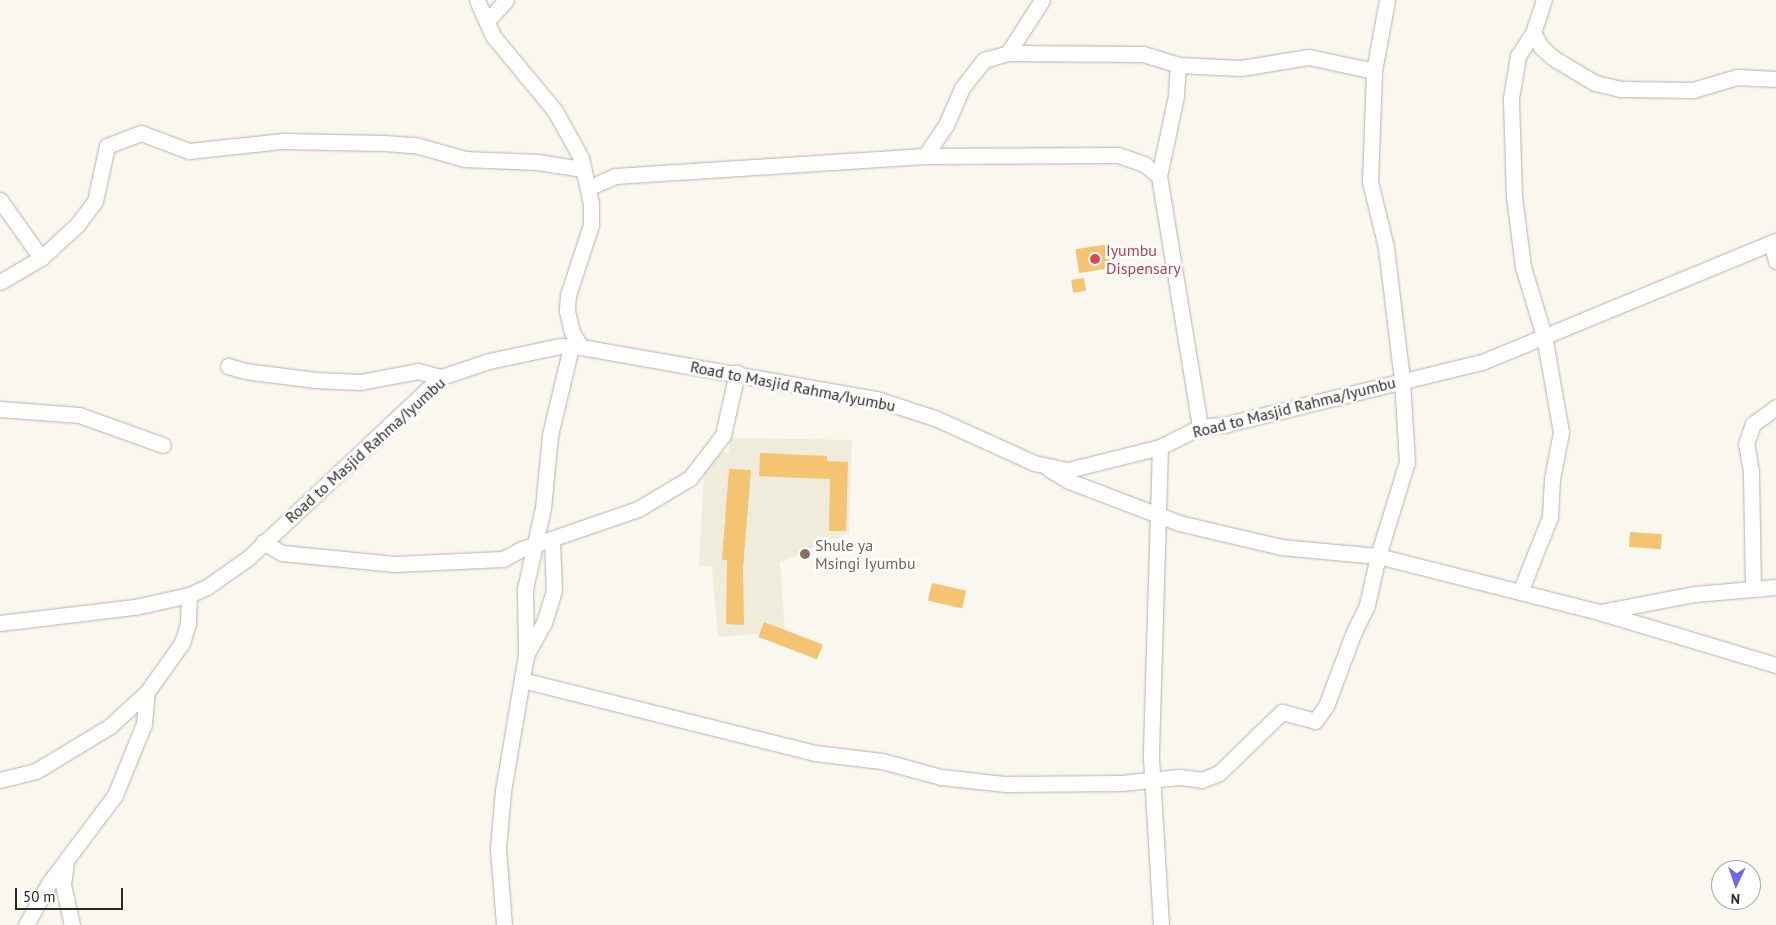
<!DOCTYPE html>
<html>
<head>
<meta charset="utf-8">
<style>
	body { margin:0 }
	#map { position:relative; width:1776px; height:925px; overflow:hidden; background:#f9f7ee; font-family:"PT Sans",sans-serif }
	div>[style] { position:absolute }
	.built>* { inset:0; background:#f0ecdc }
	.building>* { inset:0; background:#f4c473; transform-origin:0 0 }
	.roads { filter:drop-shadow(0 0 1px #b5b3ab) drop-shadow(0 0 1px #b5b3ab) }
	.minor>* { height:15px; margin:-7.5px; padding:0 7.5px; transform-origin:7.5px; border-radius:7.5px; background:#fff }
	.dots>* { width:14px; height:14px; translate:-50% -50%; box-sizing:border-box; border:2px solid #fff; border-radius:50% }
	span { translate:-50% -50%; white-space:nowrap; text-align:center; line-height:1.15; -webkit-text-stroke:5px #fff; paint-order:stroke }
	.health-label { font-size:16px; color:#be3a42 }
	.left { translate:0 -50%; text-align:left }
	.street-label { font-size:16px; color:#292825 }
	.education-label { font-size:16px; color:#785e54 }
	.north { position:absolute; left:1711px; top:860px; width:50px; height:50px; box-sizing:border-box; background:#fff; border:1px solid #a9a9a8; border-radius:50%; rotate:183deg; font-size:14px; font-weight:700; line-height:20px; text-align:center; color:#292825 }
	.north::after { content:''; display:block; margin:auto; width:18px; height:22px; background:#6c69e3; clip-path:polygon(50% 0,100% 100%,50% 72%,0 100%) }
	.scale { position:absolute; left:15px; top:888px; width:108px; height:22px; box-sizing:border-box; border:2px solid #292825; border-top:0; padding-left:6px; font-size:15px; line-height:18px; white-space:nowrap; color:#292825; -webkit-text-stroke:4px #fff; paint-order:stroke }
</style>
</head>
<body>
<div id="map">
	<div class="built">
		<i style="clip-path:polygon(729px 438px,852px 440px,849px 533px,780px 562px,785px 632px,718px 637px,712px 567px,699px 565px,705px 451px,729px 453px)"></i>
	</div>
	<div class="building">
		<i style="left:1109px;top:244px;width:24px;height:34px;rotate:81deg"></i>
		<i style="left:1084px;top:278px;width:13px;height:13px;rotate:81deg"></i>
		<i style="clip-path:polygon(760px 453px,827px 456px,827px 461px,848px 462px,846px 531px,829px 531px,830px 479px,759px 476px)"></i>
		<i style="clip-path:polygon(729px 469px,751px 470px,743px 568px,744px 625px,726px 624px,727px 560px,722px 560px)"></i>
		<i style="left:1630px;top:532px;width:32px;height:15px;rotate:4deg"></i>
		<i style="left:932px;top:583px;width:35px;height:18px;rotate:13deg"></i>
		<i style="left:764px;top:622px;width:63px;height:16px;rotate:21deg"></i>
	</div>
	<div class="roads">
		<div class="minor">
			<i style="left:477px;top:0;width:39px;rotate:66deg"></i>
			<i style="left:493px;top:36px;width:97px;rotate:50.4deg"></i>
			<i style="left:555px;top:111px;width:54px;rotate:61deg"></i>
			<i style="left:581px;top:158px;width:47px;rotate:77.7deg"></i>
			<i style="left:591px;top:204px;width:21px;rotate:90deg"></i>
			<i style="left:591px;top:225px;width:74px;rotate:108.2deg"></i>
			<i style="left:568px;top:295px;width:16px;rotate:94deg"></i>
			<i style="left:567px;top:311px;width:22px;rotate:77deg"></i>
			<i style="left:572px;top:332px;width:17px;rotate:59deg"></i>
			<i style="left:488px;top:20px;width:27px;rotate:-48deg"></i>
			<i style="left:1533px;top:33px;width:16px;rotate:60deg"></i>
			<i style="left:1541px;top:47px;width:18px;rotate:41deg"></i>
			<i style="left:1555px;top:59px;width:47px;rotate:31deg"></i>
			<i style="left:1595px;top:83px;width:27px;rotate:13deg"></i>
			<i style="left:1621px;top:89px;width:72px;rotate:0.8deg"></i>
			<i style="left:1693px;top:90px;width:46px;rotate:-16.5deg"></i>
			<i style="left:1737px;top:77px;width:39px;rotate:3deg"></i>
			<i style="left:1008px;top:53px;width:63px;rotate:-57.3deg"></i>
			<i style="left:1178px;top:65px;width:31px;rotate:94deg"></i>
			<i style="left:1176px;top:96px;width:82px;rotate:102deg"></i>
			<i style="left:1159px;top:176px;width:254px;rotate:80.7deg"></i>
			<i style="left:925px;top:156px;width:37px;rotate:-56deg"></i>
			<i style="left:946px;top:125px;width:40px;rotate:-66.6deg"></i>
			<i style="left:962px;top:88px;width:36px;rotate:-52deg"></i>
			<i style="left:984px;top:60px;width:25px;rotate:-16deg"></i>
			<i style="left:1008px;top:53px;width:135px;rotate:0.4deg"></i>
			<i style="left:1143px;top:54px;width:37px;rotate:17deg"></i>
			<i style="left:1178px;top:65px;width:63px;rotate:2.7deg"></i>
			<i style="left:1241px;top:68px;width:69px;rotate:-9.2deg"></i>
			<i style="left:1309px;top:57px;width:66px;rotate:12.2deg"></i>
			<i style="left:588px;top:188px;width:30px;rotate:-24deg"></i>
			<i style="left:615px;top:176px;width:311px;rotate:-3.7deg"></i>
			<i style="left:925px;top:156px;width:193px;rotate:-0.3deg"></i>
			<i style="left:1118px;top:155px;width:28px;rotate:19deg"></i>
			<i style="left:1144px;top:164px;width:19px;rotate:39deg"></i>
			<i style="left:0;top:200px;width:71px;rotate:54.7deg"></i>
			<i style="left:1771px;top:243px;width:19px;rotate:74deg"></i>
			<i style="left:0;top:282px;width:48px;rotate:-30.3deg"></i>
			<i style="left:41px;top:258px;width:49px;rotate:-42.5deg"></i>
			<i style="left:77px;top:225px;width:30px;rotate:-53deg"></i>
			<i style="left:95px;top:201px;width:56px;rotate:-77.7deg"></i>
			<i style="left:107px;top:146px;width:36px;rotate:-21deg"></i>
			<i style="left:141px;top:133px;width:51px;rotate:20.6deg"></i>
			<i style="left:189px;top:151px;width:95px;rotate:-6.1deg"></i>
			<i style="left:283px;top:141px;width:101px;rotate:1.1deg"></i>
			<i style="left:384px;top:143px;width:31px;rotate:4deg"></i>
			<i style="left:415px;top:145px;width:52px;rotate:15.6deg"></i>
			<i style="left:465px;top:159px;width:72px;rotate:2.4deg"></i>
			<i style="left:537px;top:162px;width:47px;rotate:8.7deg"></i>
			<i style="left:228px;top:366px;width:18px;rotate:16deg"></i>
			<i style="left:245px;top:371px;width:71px;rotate:7.3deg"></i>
			<i style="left:315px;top:380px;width:45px;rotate:2.5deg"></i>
			<i style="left:360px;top:382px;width:59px;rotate:-10.7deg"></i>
			<i style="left:418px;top:371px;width:24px;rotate:15deg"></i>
			<i style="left:0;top:409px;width:79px;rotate:4.3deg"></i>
			<i style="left:79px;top:415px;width:89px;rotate:19.7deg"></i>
			<i style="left:1160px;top:447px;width:310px;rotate:91.7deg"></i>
			<i style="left:1151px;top:757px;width:168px;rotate:86.6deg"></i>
			<i style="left:1049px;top:469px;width:23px;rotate:31deg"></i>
			<i style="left:1069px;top:481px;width:118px;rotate:20.9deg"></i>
			<i style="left:1179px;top:523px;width:105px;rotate:13.2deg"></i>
			<i style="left:1281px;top:547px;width:97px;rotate:5.3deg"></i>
			<i style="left:1378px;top:556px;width:228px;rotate:14.2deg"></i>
			<i style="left:1599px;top:612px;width:185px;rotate:16.7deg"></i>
			<i style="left:263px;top:542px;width:22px;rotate:30deg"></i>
			<i style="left:282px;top:553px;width:113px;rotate:5.6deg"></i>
			<i style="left:394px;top:564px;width:109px;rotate:-2.6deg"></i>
			<i style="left:503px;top:559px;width:21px;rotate:-28deg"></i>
			<i style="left:522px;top:549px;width:123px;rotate:-19deg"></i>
			<i style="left:638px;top:509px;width:61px;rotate:-30.8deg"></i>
			<i style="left:690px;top:478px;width:54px;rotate:-52.5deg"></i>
			<i style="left:723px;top:435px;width:64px;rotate:-77.3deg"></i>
			<i style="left:1753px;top:589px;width:118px;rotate:-91deg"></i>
			<i style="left:1751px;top:471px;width:27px;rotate:-100deg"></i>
			<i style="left:1746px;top:444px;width:21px;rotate:-71deg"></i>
			<i style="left:1753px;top:424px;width:29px;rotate:-36deg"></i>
			<i style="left:1520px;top:592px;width:81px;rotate:-68.2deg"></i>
			<i style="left:1550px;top:517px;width:38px;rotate:-87deg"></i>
			<i style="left:1552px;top:479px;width:48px;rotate:-79.2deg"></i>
			<i style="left:1561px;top:432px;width:97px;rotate:-100deg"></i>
			<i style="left:1544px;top:336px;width:72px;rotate:-106.9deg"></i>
			<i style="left:1523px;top:267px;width:72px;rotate:-97.2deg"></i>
			<i style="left:1514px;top:196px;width:98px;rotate:-91.8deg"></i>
			<i style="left:1511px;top:98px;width:43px;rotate:-80.5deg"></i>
			<i style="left:1518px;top:56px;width:27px;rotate:-57deg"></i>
			<i style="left:1533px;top:33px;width:35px;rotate:-72deg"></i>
			<i style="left:1600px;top:612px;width:97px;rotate:-10.7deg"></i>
			<i style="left:1695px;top:594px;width:81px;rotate:-4.9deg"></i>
			<i style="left:0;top:623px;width:136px;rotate:-6.8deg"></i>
			<i style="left:135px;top:607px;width:55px;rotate:-12.5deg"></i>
			<i style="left:189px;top:595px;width:20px;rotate:-24deg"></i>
			<i style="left:207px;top:587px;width:50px;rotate:-35.3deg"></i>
			<i style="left:248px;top:558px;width:265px;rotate:-43.2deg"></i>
			<i style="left:441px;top:377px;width:51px;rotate:-18.4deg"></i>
			<i style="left:489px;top:361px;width:73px;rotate:-11.9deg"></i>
			<i style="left:560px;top:346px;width:21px;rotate:3deg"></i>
			<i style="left:581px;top:347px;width:300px;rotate:10deg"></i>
			<i style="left:876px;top:399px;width:62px;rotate:17.9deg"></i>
			<i style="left:935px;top:418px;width:109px;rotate:24.4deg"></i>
			<i style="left:1034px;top:463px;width:35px;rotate:12deg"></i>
			<i style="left:1068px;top:470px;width:95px;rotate:-14deg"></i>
			<i style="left:1160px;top:447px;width:45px;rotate:-26.6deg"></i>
			<i style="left:1200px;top:427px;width:27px;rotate:-6deg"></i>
			<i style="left:1227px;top:424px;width:262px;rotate:-13.7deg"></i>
			<i style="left:1482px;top:362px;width:318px;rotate:-22.4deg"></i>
			<i style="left:526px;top:653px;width:64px;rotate:-90.9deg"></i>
			<i style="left:525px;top:589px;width:83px;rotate:-77.5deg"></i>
			<i style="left:543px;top:508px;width:73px;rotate:-84.5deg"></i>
			<i style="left:550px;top:435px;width:90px;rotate:-76.6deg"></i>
			<i style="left:522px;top:680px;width:302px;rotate:14deg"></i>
			<i style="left:815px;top:753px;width:67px;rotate:6.8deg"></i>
			<i style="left:882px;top:761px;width:61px;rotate:15.2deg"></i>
			<i style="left:941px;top:777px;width:63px;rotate:6.3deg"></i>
			<i style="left:1004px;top:784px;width:117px;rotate:-0.5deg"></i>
			<i style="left:1121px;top:783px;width:58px;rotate:-5.9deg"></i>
			<i style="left:1179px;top:777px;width:23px;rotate:7deg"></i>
			<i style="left:1202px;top:780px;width:18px;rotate:-22deg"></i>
			<i style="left:1219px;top:773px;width:88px;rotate:-44.1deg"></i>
			<i style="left:1282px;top:712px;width:34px;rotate:15deg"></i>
			<i style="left:1315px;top:721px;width:19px;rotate:-54deg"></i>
			<i style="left:1326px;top:706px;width:77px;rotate:-69.4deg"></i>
			<i style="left:1353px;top:634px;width:32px;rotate:-64deg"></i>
			<i style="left:1367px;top:605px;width:50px;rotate:-77.3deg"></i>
			<i style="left:1378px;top:556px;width:98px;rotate:-72.9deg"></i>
			<i style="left:1407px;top:462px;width:82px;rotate:-93.5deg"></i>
			<i style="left:1402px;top:380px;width:134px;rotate:-96.9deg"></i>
			<i style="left:1386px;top:247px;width:67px;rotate:-103.8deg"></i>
			<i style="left:1370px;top:182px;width:111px;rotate:-87.9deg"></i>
			<i style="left:1374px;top:71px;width:72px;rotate:-79.6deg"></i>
			<i style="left:0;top:780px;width:37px;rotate:-14deg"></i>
			<i style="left:36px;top:771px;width:87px;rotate:-31.3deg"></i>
			<i style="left:110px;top:726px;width:50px;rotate:-42.6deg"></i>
			<i style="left:147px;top:692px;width:60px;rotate:-54.5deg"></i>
			<i style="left:182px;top:643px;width:21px;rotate:-73deg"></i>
			<i style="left:188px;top:623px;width:28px;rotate:-88deg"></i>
			<i style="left:66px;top:863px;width:22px;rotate:98deg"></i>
			<i style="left:63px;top:885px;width:41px;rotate:77.3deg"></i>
			<i style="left:26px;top:925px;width:48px;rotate:-61.3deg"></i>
			<i style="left:49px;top:883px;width:110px;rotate:-53.1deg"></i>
			<i style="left:115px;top:795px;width:77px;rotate:-67.8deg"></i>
			<i style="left:144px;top:724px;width:32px;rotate:-85deg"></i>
			<i style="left:504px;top:925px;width:77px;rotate:-94.5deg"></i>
			<i style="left:498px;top:848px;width:57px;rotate:-85deg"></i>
			<i style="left:503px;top:791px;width:138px;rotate:-80.4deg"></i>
			<i style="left:526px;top:655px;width:37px;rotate:-61deg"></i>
			<i style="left:544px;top:623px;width:34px;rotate:-73deg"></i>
			<i style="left:554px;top:591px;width:50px;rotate:-92.3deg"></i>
		</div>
	</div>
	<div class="dots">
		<i style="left:1095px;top:259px;background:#e0444e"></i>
		<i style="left:805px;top:554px;background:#8d6e63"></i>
	</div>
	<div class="health-label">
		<span class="left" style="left:1106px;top:259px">Iyumbu<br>Dispensary</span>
	</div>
	<div class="street-label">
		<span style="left:793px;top:386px;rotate:11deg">Road to Masjid Rahma/Iyumbu</span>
		<span style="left:1294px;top:407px;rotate:-14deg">Road to Masjid Rahma/Iyumbu</span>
		<span style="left:365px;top:450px;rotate:-42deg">Road to Masjid Rahma/Iyumbu</span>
	</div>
	<div class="education-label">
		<span class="left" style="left:815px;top:554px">Shule ya<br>Msingi Iyumbu</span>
	</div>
	<div class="north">N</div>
	<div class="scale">50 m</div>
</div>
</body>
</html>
